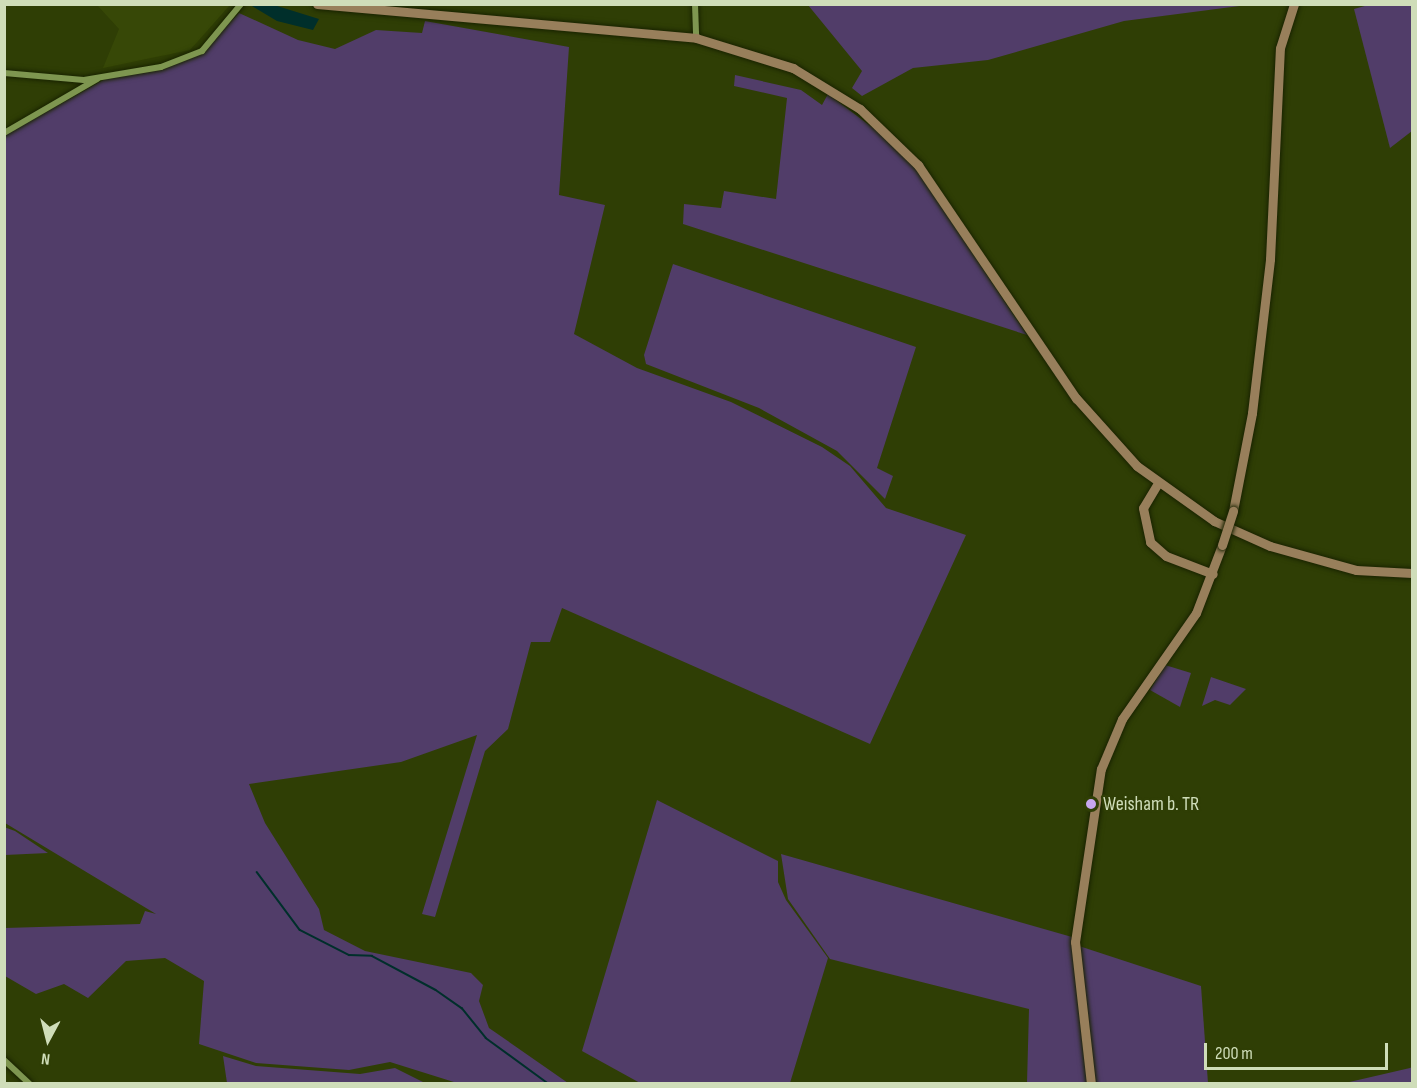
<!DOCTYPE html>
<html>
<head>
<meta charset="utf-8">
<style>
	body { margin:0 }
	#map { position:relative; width:1417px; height:1088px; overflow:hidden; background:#2f3e05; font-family:"Sofia Sans Condensed",sans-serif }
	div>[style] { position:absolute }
	.built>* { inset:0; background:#374807 }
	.green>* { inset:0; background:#513d69 }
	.water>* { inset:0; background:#002f2b }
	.stream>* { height:1.5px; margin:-0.75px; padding:0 0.75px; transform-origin:0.75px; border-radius:0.75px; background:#002f2b }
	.roads { filter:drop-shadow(0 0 2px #192300) drop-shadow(0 0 2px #192300) }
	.street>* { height:6px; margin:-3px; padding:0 3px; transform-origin:3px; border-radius:3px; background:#7e9650 }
	.secondary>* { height:9px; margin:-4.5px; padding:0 4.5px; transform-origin:4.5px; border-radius:4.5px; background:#987f5b }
	.bridges { filter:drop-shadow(0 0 2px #192300) drop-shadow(0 0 2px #192300) }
	.secondary-bridge>* { height:9px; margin:-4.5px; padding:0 4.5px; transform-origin:4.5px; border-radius:4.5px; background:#987f5b }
	.dots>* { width:16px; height:16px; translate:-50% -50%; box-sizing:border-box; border:3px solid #2f3e05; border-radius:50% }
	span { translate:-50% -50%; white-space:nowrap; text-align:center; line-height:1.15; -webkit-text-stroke:5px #2f3e05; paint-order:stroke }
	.poi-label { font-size:20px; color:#cfddb9 }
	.left { translate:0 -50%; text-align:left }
	.frame { position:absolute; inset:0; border:6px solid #cfddb9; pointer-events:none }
	.north { position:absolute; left:18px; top:1010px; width:60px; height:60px; -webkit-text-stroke:4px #2f3e05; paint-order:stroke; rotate:187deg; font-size:16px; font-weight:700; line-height:24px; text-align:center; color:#cfddb9 }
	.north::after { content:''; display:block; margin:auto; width:21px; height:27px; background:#cfddb9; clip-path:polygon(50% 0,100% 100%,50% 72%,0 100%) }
	.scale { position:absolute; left:1204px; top:1043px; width:184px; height:27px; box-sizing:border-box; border:3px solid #cfddb9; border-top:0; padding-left:8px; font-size:18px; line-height:21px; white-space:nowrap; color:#cfddb9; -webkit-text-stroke:4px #2f3e05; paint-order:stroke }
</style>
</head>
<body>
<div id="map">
	<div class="built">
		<i style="clip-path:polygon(97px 5px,230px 5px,190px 50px,103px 68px,119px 29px)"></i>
	</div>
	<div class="green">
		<i style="clip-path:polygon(1372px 4px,1412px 5px,1412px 131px,1390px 148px,1354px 9px)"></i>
		<i style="clip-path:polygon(808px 5px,1247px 4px,1247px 5px,1124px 21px,988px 60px,913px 68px,862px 96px,852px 88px,862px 71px)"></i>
		<i style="clip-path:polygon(239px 13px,298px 40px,335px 49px,376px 30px,422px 33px,425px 21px,569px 47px,559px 195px,605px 205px,574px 334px,637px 368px,731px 402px,822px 447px,850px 466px,886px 508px,966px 535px,870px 744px,562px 608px,550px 642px,531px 642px,508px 729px,485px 751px,435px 917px,422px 914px,477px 735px,401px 762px,249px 784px,265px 823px,319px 909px,324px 930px,365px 951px,471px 973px,483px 985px,479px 1001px,489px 1028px,568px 1083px,457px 1083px,390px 1062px,349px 1070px,256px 1063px,199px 1044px,204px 981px,165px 958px,126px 961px,88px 998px,64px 984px,36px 994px,5px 976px,5px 928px,140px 924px,145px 911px,156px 914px,5px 823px,5px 135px,105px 79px,199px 55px)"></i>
		<i style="clip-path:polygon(735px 75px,801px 90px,822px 105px,828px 94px,881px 134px,916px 169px,1027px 335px,683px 224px,684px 204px,721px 208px,724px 191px,776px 199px,787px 98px,734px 86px)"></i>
		<i style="clip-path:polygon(673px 264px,916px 347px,877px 468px,893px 476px,885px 499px,837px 451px,759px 408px,646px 364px,644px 355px)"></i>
		<i style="clip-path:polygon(1165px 665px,1191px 673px,1180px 707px,1150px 690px)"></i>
		<i style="clip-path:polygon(1211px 677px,1246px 689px,1230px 705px,1215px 700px,1202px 706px)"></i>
		<i style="clip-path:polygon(657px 800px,778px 861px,778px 882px,786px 900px,828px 958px,790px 1083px,640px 1083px,582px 1051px)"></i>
		<i style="clip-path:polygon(4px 827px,15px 831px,48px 853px,5px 855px)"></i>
		<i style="clip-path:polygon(781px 854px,1072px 937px,1088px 1083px,1027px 1083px,1029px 1009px,830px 959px,788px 899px)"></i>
		<i style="clip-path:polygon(1079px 946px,1201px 986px,1208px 1083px,1094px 1082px)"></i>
		<i style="clip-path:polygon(223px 1056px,256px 1066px,360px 1074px,395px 1068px,425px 1083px,227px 1083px)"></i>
		<i style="clip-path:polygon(1412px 1067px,1412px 1083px,1345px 1083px,1410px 1068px)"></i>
	</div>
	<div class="water">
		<i style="clip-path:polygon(274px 4px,274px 5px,319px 19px,313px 30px,277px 21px,252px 6px)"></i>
	</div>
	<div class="stream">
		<i style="left:257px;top:872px;width:72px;rotate:53.4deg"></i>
		<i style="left:300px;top:930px;width:55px;rotate:27deg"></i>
		<i style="left:349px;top:955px;width:23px;rotate:2deg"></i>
		<i style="left:372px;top:956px;width:72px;rotate:28deg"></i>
		<i style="left:436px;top:990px;width:32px;rotate:35deg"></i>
		<i style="left:462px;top:1008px;width:38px;rotate:51deg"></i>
		<i style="left:486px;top:1038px;width:78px;rotate:36.1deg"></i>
	</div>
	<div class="roads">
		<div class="street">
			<i style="left:695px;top:4px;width:34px;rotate:88deg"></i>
			<i style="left:4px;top:73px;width:80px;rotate:5deg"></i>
			<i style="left:84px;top:80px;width:78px;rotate:-9.6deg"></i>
			<i style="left:161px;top:67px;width:44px;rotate:-21.3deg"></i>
			<i style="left:202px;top:51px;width:61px;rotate:-50.3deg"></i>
			<i style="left:4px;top:133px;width:108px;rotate:-30.1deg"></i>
			<i style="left:4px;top:1060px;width:35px;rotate:43deg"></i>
		</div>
		<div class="secondary">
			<i style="left:317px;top:4px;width:381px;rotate:5.1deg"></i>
			<i style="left:696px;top:38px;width:102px;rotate:17.2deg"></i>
			<i style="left:793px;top:68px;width:79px;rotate:31.5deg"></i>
			<i style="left:860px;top:109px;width:81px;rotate:44deg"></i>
			<i style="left:918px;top:165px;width:282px;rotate:55.9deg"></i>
			<i style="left:1076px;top:398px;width:91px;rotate:48.1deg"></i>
			<i style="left:1137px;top:466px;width:95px;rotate:35.5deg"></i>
			<i style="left:1214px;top:521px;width:61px;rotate:24.1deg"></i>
			<i style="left:1270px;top:546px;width:89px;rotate:15.6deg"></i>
			<i style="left:1356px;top:570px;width:56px;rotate:3.1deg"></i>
			<i style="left:1158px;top:483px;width:29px;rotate:121deg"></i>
			<i style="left:1143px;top:508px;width:35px;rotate:78deg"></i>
			<i style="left:1150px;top:542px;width:21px;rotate:41deg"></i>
			<i style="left:1166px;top:556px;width:50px;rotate:21deg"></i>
			<i style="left:1233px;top:511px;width:100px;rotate:-79deg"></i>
			<i style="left:1252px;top:413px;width:155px;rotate:-83.3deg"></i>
			<i style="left:1270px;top:259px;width:211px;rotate:-87.3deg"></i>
			<i style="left:1280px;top:48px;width:46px;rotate:-72.3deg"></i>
			<i style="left:1091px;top:1084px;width:143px;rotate:-96.4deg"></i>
			<i style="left:1075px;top:942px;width:175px;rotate:-81.5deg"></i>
			<i style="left:1101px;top:769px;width:54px;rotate:-67.2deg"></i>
			<i style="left:1122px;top:719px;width:129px;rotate:-55.1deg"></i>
			<i style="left:1196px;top:613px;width:73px;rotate:-69.1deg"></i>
		</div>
	</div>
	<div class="bridges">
		<div class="secondary-bridge">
			<i style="left:1222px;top:545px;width:36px;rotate:-72deg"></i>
		</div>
	</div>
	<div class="dots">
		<i style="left:1091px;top:804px;background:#c7a6ef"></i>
	</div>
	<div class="poi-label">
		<span class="left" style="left:1103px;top:804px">Weisham b. TR</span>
	</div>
	<div class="frame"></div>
	<div class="north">N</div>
	<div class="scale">200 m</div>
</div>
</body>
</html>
